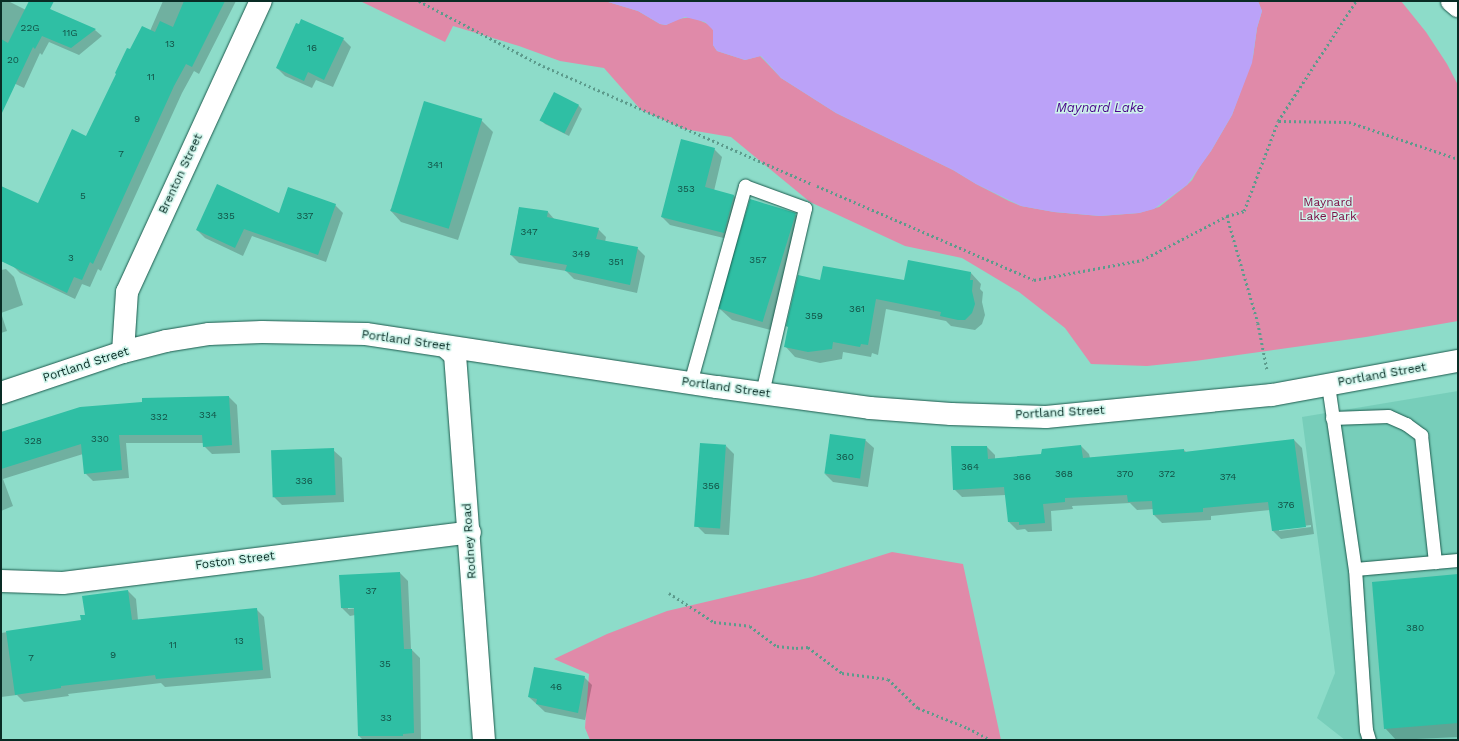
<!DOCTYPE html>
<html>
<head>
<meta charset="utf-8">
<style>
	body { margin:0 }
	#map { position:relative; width:1459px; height:741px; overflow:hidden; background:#8ddcc9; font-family:"Work Sans",sans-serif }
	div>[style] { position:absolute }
	.built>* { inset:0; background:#77ceba }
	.green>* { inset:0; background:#e08aa9 }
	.water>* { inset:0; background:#bba2f8 }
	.shadow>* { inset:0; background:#0003 }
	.building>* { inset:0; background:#2fbfa4; transform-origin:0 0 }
	.path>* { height:2.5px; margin-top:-1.25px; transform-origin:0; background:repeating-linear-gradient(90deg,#5c9b8c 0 2px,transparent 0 5px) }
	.roads { filter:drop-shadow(0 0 1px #1c5a4d) drop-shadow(0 0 1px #1c5a4d) }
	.service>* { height:13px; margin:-6.5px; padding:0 6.5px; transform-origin:6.5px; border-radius:6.5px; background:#fff }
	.minor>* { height:22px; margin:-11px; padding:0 11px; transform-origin:11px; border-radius:11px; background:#fff }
	.secondary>* { height:22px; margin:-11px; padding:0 11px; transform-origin:11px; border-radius:11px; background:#fff }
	span { translate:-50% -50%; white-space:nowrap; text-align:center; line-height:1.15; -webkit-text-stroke:3px #cef4ea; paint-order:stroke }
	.number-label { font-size:10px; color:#125145 }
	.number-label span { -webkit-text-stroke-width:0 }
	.street-label { font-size:12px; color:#092c25 }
	.park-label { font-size:12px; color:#7c0e45 }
	.water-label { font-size:13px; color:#48038a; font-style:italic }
	.frame { position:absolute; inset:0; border:2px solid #092c25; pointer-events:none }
</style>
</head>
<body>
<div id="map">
	<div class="built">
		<i style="clip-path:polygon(1458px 391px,1458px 740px,1345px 740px,1317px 718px,1335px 673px,1302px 417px)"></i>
	</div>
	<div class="green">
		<i style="clip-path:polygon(360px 1px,605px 1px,638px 11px,660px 24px,666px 25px,678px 19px,692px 17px,710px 25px,713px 30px,713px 45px,717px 51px,745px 60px,760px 56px,781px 78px,836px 113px,953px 170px,976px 184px,1009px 201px,1021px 206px,1054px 212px,1100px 216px,1139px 213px,1159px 207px,1187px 185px,1192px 180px,1200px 166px,1211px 151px,1232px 115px,1253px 57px,1257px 28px,1262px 11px,1258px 1px,1401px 1px,1426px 32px,1447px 64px,1458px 85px,1458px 321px,1366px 337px,1195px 361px,1147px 366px,1091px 364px,1065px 328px,1019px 292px,962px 258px,905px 246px,810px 202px,731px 137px,684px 129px,641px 110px,604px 68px,560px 61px,519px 46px,453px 26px,445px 42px)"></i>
		<i style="clip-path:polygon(892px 552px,963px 564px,1001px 740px,590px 740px,585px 728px,589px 674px,554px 659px,607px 634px,667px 611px,812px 577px)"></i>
	</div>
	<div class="water">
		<i style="clip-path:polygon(605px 1px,1258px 1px,1262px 11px,1257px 28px,1252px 63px,1232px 115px,1211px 151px,1187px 185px,1154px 209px,1139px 213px,1100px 216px,1054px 212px,1021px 206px,976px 184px,953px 170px,836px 113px,781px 78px,761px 56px,745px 60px,717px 51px,713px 45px,713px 30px,705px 22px,685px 17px,666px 25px,660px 24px,638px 11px)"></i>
	</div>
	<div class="shadow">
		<i style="clip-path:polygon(1px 1px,8px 1px,28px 11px,33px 2px,95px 30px,102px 36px,79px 55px,49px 42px,42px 55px,40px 53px,24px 88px,1px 77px)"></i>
		<i style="clip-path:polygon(163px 1px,236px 1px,199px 74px,194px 71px,182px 93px,101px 271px,98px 269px,90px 287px,82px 284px,75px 299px,20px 273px,12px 265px,1px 261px,1px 187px,38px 204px,86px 137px,131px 50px,150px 31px)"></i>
		<i style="clip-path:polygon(343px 39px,351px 47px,333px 87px,316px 80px,312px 88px,285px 76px,277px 68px)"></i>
		<i style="clip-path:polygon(578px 105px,582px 109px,569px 136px,545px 124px,541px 120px)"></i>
		<i style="clip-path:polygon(481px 120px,493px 132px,458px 240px,401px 222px,390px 210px)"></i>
		<i style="clip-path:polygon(714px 149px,722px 157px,714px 191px,734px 196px,742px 204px,732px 240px,670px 225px,662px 217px)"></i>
		<i style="clip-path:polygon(335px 205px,343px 213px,326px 262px,252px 236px,243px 256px,205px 238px,197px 230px)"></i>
		<i style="clip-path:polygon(519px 208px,548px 212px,555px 220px,598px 229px,606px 237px,605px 242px,637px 248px,645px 256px,637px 293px,574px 279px,566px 271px,519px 263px,511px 255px)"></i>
		<i style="clip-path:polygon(795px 214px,807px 226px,782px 333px,732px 320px,720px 309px)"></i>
		<i style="clip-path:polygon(6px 269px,14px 277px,23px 305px,1px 313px,1px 270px)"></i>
		<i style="clip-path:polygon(971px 273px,981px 284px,980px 289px,983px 292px,982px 302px,985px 315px,982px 324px,975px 330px,951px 326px,946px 321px,886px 309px,878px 355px,872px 353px,871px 357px,843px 352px,842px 359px,820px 363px,795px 357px,785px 346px,789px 328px,787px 326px,821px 281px,905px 281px)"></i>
		<i style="clip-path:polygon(1px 313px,7px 331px,1px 333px)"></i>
		<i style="clip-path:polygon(229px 397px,237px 405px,240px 453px,212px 454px,204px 446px,204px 443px,126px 443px,129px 478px,93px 481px,85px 473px,83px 454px,3px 479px,13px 506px,1px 511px,1px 440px)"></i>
		<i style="clip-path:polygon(865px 440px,874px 448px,868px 487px,833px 482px,825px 474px)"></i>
		<i style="clip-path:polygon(evenodd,1294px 440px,1302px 448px,1314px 534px,1281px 539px,1273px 531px,1270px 510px,1211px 516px,1211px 520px,1162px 523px,1154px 515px,1154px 509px,1137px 510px,1130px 503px,1072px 506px,1073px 509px,1051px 511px,1052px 531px,1028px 532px,1025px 529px,1017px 530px,1009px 522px,1006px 495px,962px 497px,954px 489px,987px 447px,995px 455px,995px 459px,1042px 455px,1081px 446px,1089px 454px,1090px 458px,1184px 450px,1187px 453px,1294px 440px,1311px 525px,1311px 527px,1279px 531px,1279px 529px,1311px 525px)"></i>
		<i style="clip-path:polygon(726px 446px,734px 454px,729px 535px,705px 534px,697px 526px)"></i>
		<i style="clip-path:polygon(333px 450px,342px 458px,344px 502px,282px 505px,274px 497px)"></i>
		<i style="clip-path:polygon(evenodd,400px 573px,408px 581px,411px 649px,420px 658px,421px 740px,363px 740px,359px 736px,355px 615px,350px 616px,342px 608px,400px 573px,348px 607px,359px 608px,348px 609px,348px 607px)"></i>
		<i style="clip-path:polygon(1458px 576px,1458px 737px,1396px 740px,1385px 728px)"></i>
		<i style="clip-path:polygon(128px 591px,136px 599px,138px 620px,256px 609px,264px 617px,271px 678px,165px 687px,161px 683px,68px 694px,69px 696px,24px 702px,17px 695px,1px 697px,1px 633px,82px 621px,86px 616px)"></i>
		<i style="clip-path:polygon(584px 677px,592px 685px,585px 720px,545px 712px,529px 697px)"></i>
	</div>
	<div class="building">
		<i style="clip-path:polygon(29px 1px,54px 1px,50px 9px,96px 29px,71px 48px,42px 36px,35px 49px,33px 47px,1px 115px,1px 39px,8px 43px)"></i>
		<i style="clip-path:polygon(184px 1px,225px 1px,192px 67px,186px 64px,174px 86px,93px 264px,90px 262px,82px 280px,74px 277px,67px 293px,1px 261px,1px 186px,38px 203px,72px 129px,86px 136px,116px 74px,115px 73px,127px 48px,130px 49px,142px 26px,155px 32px,160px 21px,173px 27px)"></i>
		<i style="clip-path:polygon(301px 19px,344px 38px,324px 80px,308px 72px,304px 81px,276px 68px,296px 23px,299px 24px)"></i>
		<i style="left:554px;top:92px;width:28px;height:32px;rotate:27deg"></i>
		<i style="left:424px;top:101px;width:61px;height:115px;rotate:17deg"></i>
		<i style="clip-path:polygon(681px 139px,715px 148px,705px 187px,734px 195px,724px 233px,661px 217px)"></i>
		<i style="clip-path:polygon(217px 184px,279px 213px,288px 187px,336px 204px,318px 255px,244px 229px,235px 248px,196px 230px)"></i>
		<i style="left:750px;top:199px;width:48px;height:114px;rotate:17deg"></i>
		<i style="clip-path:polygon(519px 207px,548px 211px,547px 217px,599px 228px,596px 239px,638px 247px,630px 285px,565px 271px,567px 265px,510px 255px)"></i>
		<i style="clip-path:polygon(908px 260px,971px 272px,970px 280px,973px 280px,972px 291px,975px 304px,972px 313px,965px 320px,958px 320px,940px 316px,941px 312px,876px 299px,868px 345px,861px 344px,860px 347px,833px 342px,832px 349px,808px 352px,784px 347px,788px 327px,786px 326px,798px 275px,820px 280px,823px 266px,904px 280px)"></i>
		<i style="clip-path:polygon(229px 396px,232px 445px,203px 447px,202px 435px,119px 435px,122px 470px,84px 474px,81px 444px,1px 469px,1px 432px,80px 407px,142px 402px,142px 398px)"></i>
		<i style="left:830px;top:434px;width:36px;height:40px;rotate:8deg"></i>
		<i style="clip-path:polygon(1294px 439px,1306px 527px,1272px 531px,1268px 502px,1203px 508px,1203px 512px,1153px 515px,1152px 501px,1128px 502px,1127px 495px,1065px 498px,1065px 502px,1043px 504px,1045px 523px,1019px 525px,1019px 522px,1008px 522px,1004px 487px,953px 490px,951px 446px,987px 446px,988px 459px,1041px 454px,1042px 449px,1081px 445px,1083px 458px,1184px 449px,1184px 452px)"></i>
		<i style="left:700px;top:443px;width:26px;height:84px;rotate:4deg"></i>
		<i style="left:334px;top:448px;width:47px;height:63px;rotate:88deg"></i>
		<i style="clip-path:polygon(400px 572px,404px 649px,412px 649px,414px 733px,403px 734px,403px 736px,358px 736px,354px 608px,341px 608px,339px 575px)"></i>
		<i style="clip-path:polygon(1458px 574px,1458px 723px,1384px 729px,1372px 582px)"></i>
		<i style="clip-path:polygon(128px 590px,132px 620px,257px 608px,263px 670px,156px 679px,155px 675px,61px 686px,61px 688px,15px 695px,6px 631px,81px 620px,80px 615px,85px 615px,82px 596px)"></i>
		<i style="clip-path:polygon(534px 667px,585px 676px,578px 713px,536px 704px,537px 699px,528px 697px)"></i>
	</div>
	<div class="path">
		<i style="left:419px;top:1px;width:140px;rotate:27.7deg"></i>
		<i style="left:543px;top:66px;width:294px;rotate:23.7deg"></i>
		<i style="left:1279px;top:121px;width:70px;rotate:0.8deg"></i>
		<i style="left:1349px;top:122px;width:115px;rotate:18.7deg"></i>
		<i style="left:817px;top:186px;width:236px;rotate:23.4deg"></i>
		<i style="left:1034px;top:280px;width:110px;rotate:-10.5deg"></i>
		<i style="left:1142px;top:260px;width:96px;rotate:-27.4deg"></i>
		<i style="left:1227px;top:216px;width:18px;rotate:-16deg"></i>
		<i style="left:1244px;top:211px;width:96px;rotate:-69.3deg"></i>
		<i style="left:1278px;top:121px;width:143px;rotate:-57deg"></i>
		<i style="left:1227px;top:216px;width:111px;rotate:73.8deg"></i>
		<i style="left:1258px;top:323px;width:47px;rotate:78.9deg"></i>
		<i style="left:669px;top:593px;width:54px;rotate:32.8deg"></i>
		<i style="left:714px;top:622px;width:36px;rotate:6deg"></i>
		<i style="left:750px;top:626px;width:34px;rotate:37deg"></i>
		<i style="left:777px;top:646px;width:19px;rotate:6deg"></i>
		<i style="left:796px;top:648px;width:12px;rotate:-5deg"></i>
		<i style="left:808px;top:647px;width:43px;rotate:37.4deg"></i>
		<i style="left:842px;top:673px;width:46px;rotate:7.4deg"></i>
		<i style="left:888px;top:679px;width:42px;rotate:44deg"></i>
		<i style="left:918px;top:708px;width:54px;rotate:21.8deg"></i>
		<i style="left:968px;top:728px;width:26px;rotate:28deg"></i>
	</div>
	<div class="roads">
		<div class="service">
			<i style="left:690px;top:383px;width:205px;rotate:-74.4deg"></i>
			<i style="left:745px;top:186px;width:64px;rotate:20.1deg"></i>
			<i style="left:805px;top:208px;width:190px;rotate:103.1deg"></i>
			<i style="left:1328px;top:385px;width:186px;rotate:81.7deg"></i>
			<i style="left:1355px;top:569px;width:161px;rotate:86.1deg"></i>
			<i style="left:1366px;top:730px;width:10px;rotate:73deg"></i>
			<i style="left:1332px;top:418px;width:56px;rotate:-2deg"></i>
			<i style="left:1388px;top:416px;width:20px;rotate:24deg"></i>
			<i style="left:1406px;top:424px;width:19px;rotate:36deg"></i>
			<i style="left:1421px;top:435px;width:128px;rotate:83.7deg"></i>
			<i style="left:1355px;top:569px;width:103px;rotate:-5deg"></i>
		</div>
		<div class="minor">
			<i style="left:1452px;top:1px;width:8px;rotate:40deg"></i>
			<i style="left:446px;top:347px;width:12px;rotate:42deg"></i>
			<i style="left:455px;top:355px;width:386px;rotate:85.7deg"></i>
			<i style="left:123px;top:352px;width:60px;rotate:-86.2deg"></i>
			<i style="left:127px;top:292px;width:320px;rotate:-65.3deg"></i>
			<i style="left:1px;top:581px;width:62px;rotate:1.8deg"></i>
			<i style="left:63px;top:583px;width:410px;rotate:-7.1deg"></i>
		</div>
		<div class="secondary">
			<i style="left:1px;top:393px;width:129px;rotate:-18.6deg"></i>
			<i style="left:123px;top:352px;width:44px;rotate:-14.3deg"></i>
			<i style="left:166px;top:341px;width:44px;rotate:-9.2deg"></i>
			<i style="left:209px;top:334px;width:53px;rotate:-2.2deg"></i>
			<i style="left:262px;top:332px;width:104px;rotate:1.1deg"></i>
			<i style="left:366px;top:334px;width:355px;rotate:8.6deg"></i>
			<i style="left:717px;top:387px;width:154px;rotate:7.8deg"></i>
			<i style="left:870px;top:408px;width:81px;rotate:4.2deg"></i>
			<i style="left:951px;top:414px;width:95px;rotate:1.8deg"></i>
			<i style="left:1046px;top:417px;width:227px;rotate:-5.6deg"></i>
			<i style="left:1272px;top:395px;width:189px;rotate:-10.4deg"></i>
		</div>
	</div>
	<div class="number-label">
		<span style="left:30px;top:28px">22G</span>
		<span style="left:70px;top:33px">11G</span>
		<span style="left:170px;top:44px">13</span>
		<span style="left:312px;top:48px">16</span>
		<span style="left:13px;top:60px">20</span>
		<span style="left:151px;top:77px">11</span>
		<span style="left:137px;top:119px">9</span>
		<span style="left:121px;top:154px">7</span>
		<span style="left:435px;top:165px">341</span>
		<span style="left:686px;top:189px">353</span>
		<span style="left:83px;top:196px">5</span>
		<span style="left:226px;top:216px">335</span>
		<span style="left:305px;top:216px">337</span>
		<span style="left:529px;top:232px">347</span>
		<span style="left:581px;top:254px">349</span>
		<span style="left:71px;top:258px">3</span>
		<span style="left:758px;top:260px">357</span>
		<span style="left:616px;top:262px">351</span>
		<span style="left:857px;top:309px">361</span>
		<span style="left:814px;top:316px">359</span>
		<span style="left:208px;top:415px">334</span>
		<span style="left:159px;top:417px">332</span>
		<span style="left:100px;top:439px">330</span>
		<span style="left:33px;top:441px">328</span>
		<span style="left:845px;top:457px">360</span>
		<span style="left:970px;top:467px">364</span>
		<span style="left:1064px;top:474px">368</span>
		<span style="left:1125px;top:474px">370</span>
		<span style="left:1167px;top:474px">372</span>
		<span style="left:1022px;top:477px">366</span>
		<span style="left:1228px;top:477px">374</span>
		<span style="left:304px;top:481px">336</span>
		<span style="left:711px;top:486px">356</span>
		<span style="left:1286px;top:505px">376</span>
		<span style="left:371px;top:591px">37</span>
		<span style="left:1415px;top:628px">380</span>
		<span style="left:239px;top:641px">13</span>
		<span style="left:173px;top:645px">11</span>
		<span style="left:113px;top:655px">9</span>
		<span style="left:31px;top:658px">7</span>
		<span style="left:385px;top:664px">35</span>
		<span style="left:556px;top:687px">46</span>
		<span style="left:386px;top:718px">33</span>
	</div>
	<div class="street-label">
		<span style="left:181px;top:174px;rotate:-65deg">Brenton Street</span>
		<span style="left:406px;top:341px;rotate:8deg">Portland Street</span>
		<span style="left:86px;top:365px;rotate:-18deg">Portland Street</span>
		<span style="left:1382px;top:375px;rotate:-10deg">Portland Street</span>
		<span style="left:726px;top:388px;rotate:8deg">Portland Street</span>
		<span style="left:1060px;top:413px;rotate:-3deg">Portland Street</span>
		<span style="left:470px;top:541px;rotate:-94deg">Rodney Road</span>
		<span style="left:235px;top:561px;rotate:-7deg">Foston Street</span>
	</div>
	<div class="park-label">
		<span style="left:1328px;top:210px">Maynard<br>Lake Park</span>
	</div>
	<div class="water-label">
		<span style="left:1100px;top:108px">Maynard Lake</span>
	</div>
	<div class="frame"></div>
</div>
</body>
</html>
